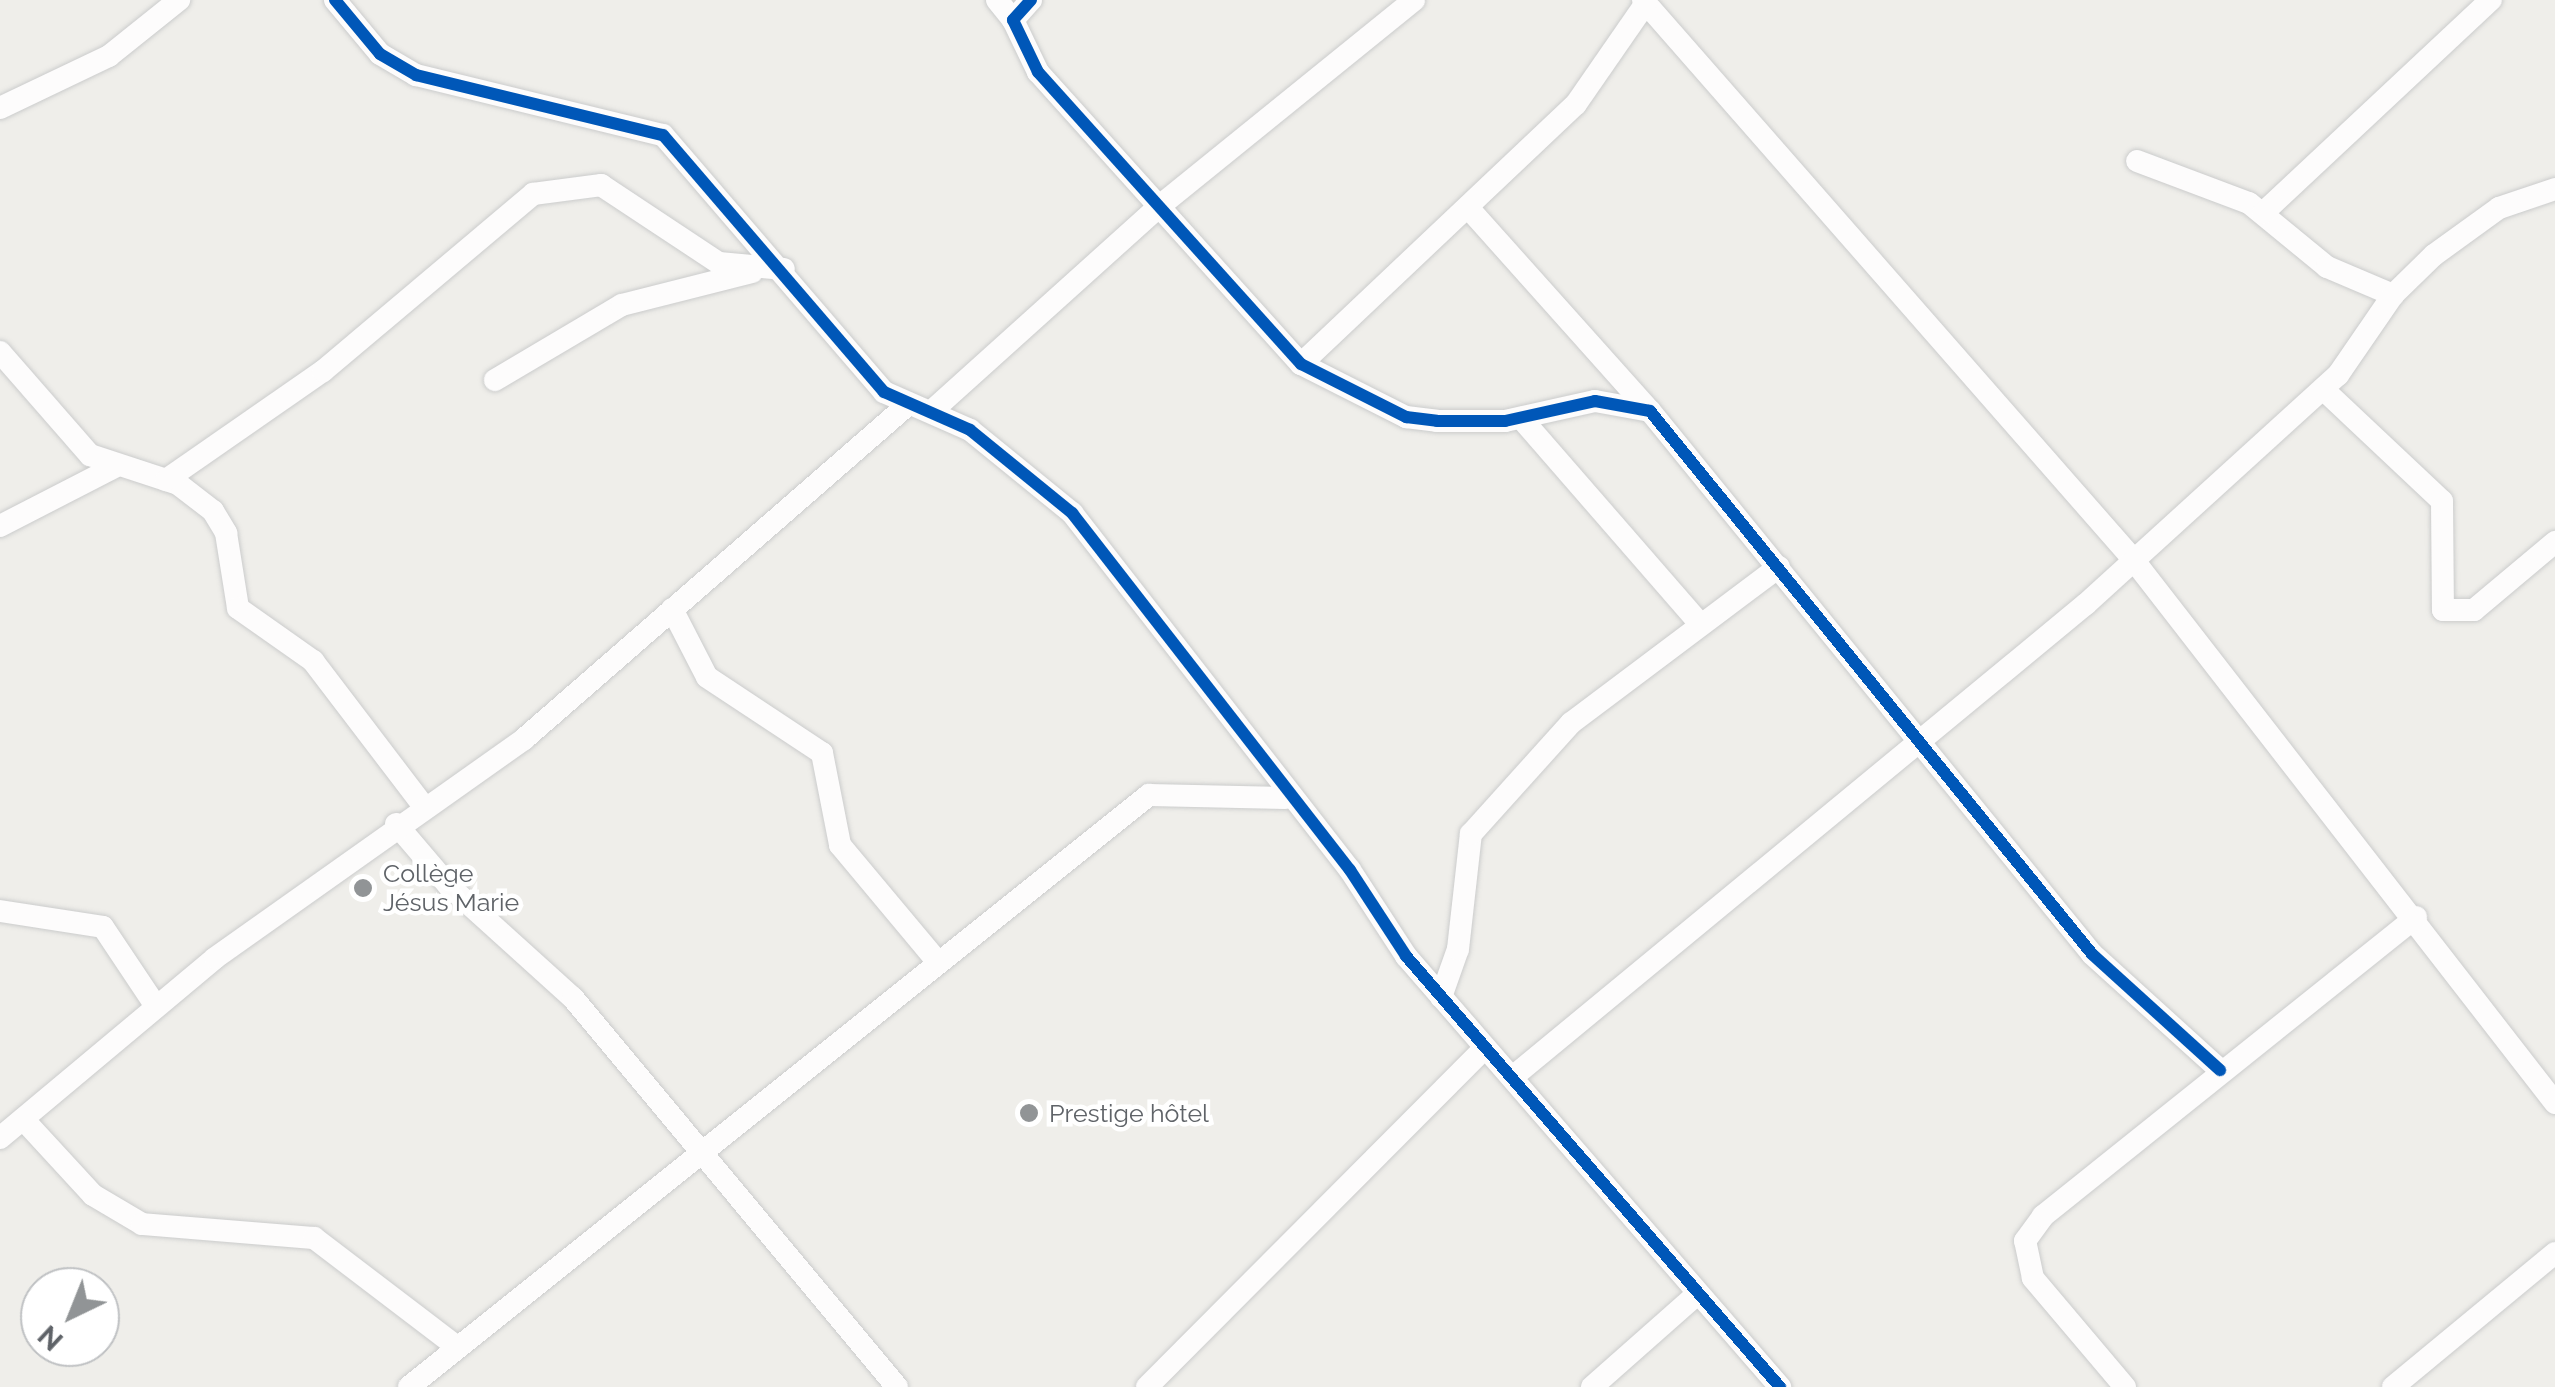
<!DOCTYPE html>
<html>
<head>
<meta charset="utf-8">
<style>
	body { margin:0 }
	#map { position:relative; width:2555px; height:1387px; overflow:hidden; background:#efeeea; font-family:Raleway,sans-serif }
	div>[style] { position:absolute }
	.roads { filter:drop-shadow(0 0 2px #cbcccc) drop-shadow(0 0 2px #cbcccc) }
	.minor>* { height:22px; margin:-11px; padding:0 11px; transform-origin:11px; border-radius:11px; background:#fdfcfc }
	.cycleway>* { height:12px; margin:-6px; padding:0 6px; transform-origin:6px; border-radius:6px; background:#0057b8 }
	.dots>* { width:28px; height:28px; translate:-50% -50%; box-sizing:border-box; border:5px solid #fff; border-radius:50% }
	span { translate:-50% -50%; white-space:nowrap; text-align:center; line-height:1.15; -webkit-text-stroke:9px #fff; paint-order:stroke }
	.poi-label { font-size:25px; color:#5f6368 }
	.left { translate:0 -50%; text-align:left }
	.north { position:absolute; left:20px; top:1267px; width:100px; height:100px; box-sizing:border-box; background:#fff; border:2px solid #bfc1c3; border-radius:50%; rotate:223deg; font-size:28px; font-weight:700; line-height:40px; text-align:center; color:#5f6368 }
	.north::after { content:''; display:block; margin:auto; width:35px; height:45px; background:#919496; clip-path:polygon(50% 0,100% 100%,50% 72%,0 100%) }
</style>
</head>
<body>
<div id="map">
	<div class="roads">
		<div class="minor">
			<i style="left:335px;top:0;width:70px;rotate:50.2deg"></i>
			<i style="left:380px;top:54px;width:42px;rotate:30.3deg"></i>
			<i style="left:416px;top:75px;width:254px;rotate:13.7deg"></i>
			<i style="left:663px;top:135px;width:339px;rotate:49.3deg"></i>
			<i style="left:884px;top:392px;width:94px;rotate:23.8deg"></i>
			<i style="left:970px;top:430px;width:132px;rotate:39.1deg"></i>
			<i style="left:1072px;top:513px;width:452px;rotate:52.1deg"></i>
			<i style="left:1350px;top:870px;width:103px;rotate:56.9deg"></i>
			<i style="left:1406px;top:956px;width:571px;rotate:49.05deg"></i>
			<i style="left:997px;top:0;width:26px;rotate:51deg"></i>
			<i style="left:1031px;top:0;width:27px;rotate:132deg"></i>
			<i style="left:1013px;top:20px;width:58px;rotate:64.3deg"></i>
			<i style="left:1038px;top:72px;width:393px;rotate:48deg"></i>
			<i style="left:1301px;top:364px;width:118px;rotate:26.8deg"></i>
			<i style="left:1406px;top:417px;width:31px;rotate:7deg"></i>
			<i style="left:1437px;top:421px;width:68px"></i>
			<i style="left:1505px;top:421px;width:92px;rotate:-12.5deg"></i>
			<i style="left:1595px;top:401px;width:56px;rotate:10.3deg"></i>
			<i style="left:1650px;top:411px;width:700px;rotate:50.85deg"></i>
			<i style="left:2092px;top:954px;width:173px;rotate:42.2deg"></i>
			<i style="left:1643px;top:0;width:742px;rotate:48.77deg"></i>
			<i style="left:2132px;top:558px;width:690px;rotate:52.18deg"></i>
			<i style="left:0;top:108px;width:121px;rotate:-25.5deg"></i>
			<i style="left:109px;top:56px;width:90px;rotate:-38.7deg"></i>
			<i style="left:2137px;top:161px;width:120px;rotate:20.6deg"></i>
			<i style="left:2249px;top:203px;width:101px;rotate:39.4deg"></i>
			<i style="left:2327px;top:267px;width:72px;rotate:23deg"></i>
			<i style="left:1472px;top:212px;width:266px;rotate:48.2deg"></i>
			<i style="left:2263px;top:213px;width:312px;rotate:-43.1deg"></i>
			<i style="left:0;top:352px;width:137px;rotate:48.9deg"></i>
			<i style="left:90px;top:455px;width:93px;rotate:18.2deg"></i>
			<i style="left:178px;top:484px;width:44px;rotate:37.6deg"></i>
			<i style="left:213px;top:511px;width:26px;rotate:59deg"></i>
			<i style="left:226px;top:533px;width:76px;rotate:80.9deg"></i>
			<i style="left:238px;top:608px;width:92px;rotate:35.2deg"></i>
			<i style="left:313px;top:661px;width:185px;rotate:52.7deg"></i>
			<i style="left:1301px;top:364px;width:378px;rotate:-43.4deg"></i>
			<i style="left:1576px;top:104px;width:123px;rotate:-55.3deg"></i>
			<i style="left:495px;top:380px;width:147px;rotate:-30.6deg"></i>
			<i style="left:622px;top:305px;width:134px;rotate:-14.2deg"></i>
			<i style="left:2323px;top:389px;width:163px;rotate:43.3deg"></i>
			<i style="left:2442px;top:501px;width:109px;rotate:89.5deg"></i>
			<i style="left:2443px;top:610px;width:31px"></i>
			<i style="left:2474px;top:610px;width:106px;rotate:-40deg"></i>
			<i style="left:933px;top:410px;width:300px;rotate:-42deg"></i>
			<i style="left:1156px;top:209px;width:332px;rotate:-39deg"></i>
			<i style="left:1521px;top:418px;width:271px;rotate:49deg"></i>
			<i style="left:166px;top:480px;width:191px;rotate:-34.8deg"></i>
			<i style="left:323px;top:371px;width:275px;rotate:-40.1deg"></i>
			<i style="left:533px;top:194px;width:69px;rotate:-7.5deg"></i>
			<i style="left:601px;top:185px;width:141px;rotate:33.5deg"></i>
			<i style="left:719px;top:263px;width:65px;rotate:5.3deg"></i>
			<i style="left:0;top:526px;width:129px;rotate:-27.2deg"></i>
			<i style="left:672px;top:609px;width:76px;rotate:62.8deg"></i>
			<i style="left:707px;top:677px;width:138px;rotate:33.5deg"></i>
			<i style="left:822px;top:753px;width:94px;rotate:78.9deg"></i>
			<i style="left:840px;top:845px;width:150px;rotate:50.1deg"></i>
			<i style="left:396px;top:824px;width:82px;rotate:49.5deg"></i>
			<i style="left:449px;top:886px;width:167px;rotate:42.1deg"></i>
			<i style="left:573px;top:998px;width:506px;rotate:50.21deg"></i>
			<i style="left:0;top:911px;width:104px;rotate:8.8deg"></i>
			<i style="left:103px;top:927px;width:94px;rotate:56.3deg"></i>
			<i style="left:1441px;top:997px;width:51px;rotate:-70.5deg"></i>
			<i style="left:1458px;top:949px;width:116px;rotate:-83.6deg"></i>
			<i style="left:1471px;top:834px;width:149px;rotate:-48deg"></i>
			<i style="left:1571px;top:723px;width:260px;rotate:-36.9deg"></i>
			<i style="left:1515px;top:1075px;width:740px;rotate:-39.52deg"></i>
			<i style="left:2086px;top:604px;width:341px;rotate:-42.3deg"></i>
			<i style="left:2338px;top:375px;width:97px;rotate:-55.5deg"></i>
			<i style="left:2393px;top:295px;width:57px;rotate:-44.3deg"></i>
			<i style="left:2434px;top:255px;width:80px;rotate:-35.9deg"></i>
			<i style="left:2499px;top:208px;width:59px;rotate:-18.7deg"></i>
			<i style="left:23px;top:1119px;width:103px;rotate:47.4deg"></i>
			<i style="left:93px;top:1195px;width:57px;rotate:30.6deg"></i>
			<i style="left:142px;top:1224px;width:173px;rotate:4.7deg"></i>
			<i style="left:314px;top:1238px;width:178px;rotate:37.3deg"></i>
			<i style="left:0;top:1138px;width:280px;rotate:-39.9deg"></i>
			<i style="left:215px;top:958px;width:379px;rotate:-35.3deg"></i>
			<i style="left:524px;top:739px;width:504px;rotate:-41.06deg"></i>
			<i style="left:409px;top:1387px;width:948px;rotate:-38.66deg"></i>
			<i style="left:1149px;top:795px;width:136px;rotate:1.3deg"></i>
			<i style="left:1147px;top:1387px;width:477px;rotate:-45.1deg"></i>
			<i style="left:1592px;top:1387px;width:139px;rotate:-41.5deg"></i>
			<i style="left:2125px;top:1387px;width:143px;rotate:-130.2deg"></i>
			<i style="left:2033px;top:1278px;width:38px;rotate:-102deg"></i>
			<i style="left:2025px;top:1241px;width:31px;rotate:-54deg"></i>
			<i style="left:2043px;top:1216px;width:478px;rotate:-38.7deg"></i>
			<i style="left:2393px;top:1387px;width:210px;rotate:-39.6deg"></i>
		</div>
	</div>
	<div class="cycleway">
		<i style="left:335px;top:0;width:70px;rotate:50.2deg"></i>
		<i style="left:380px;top:54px;width:42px;rotate:30.3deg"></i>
		<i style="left:416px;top:75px;width:254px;rotate:13.7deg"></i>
		<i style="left:663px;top:135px;width:339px;rotate:49.3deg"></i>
		<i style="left:884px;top:392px;width:94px;rotate:23.8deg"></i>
		<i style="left:970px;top:430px;width:132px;rotate:39.1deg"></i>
		<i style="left:1072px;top:513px;width:452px;rotate:52.1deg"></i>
		<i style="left:1350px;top:870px;width:103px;rotate:56.9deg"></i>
		<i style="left:1406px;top:956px;width:571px;rotate:49.05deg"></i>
		<i style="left:1031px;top:0;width:27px;rotate:132deg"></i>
		<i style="left:1013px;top:20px;width:58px;rotate:64.3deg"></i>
		<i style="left:1038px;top:72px;width:393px;rotate:48deg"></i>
		<i style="left:1301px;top:364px;width:118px;rotate:26.8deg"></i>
		<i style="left:1406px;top:417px;width:31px;rotate:7deg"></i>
		<i style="left:1437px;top:421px;width:68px"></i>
		<i style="left:1505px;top:421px;width:92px;rotate:-12.5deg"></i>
		<i style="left:1595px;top:401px;width:56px;rotate:10.3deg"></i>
		<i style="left:1650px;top:411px;width:700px;rotate:50.85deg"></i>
		<i style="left:2092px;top:954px;width:173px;rotate:42.2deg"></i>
	</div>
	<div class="dots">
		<i style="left:363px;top:888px;background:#919496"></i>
		<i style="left:1029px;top:1113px;background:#919496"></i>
	</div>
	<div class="poi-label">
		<span class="left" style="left:383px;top:888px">Collège<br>Jésus Marie</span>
		<span class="left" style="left:1049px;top:1113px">Prestige hôtel</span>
	</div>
	<div class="north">N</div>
</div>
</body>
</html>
